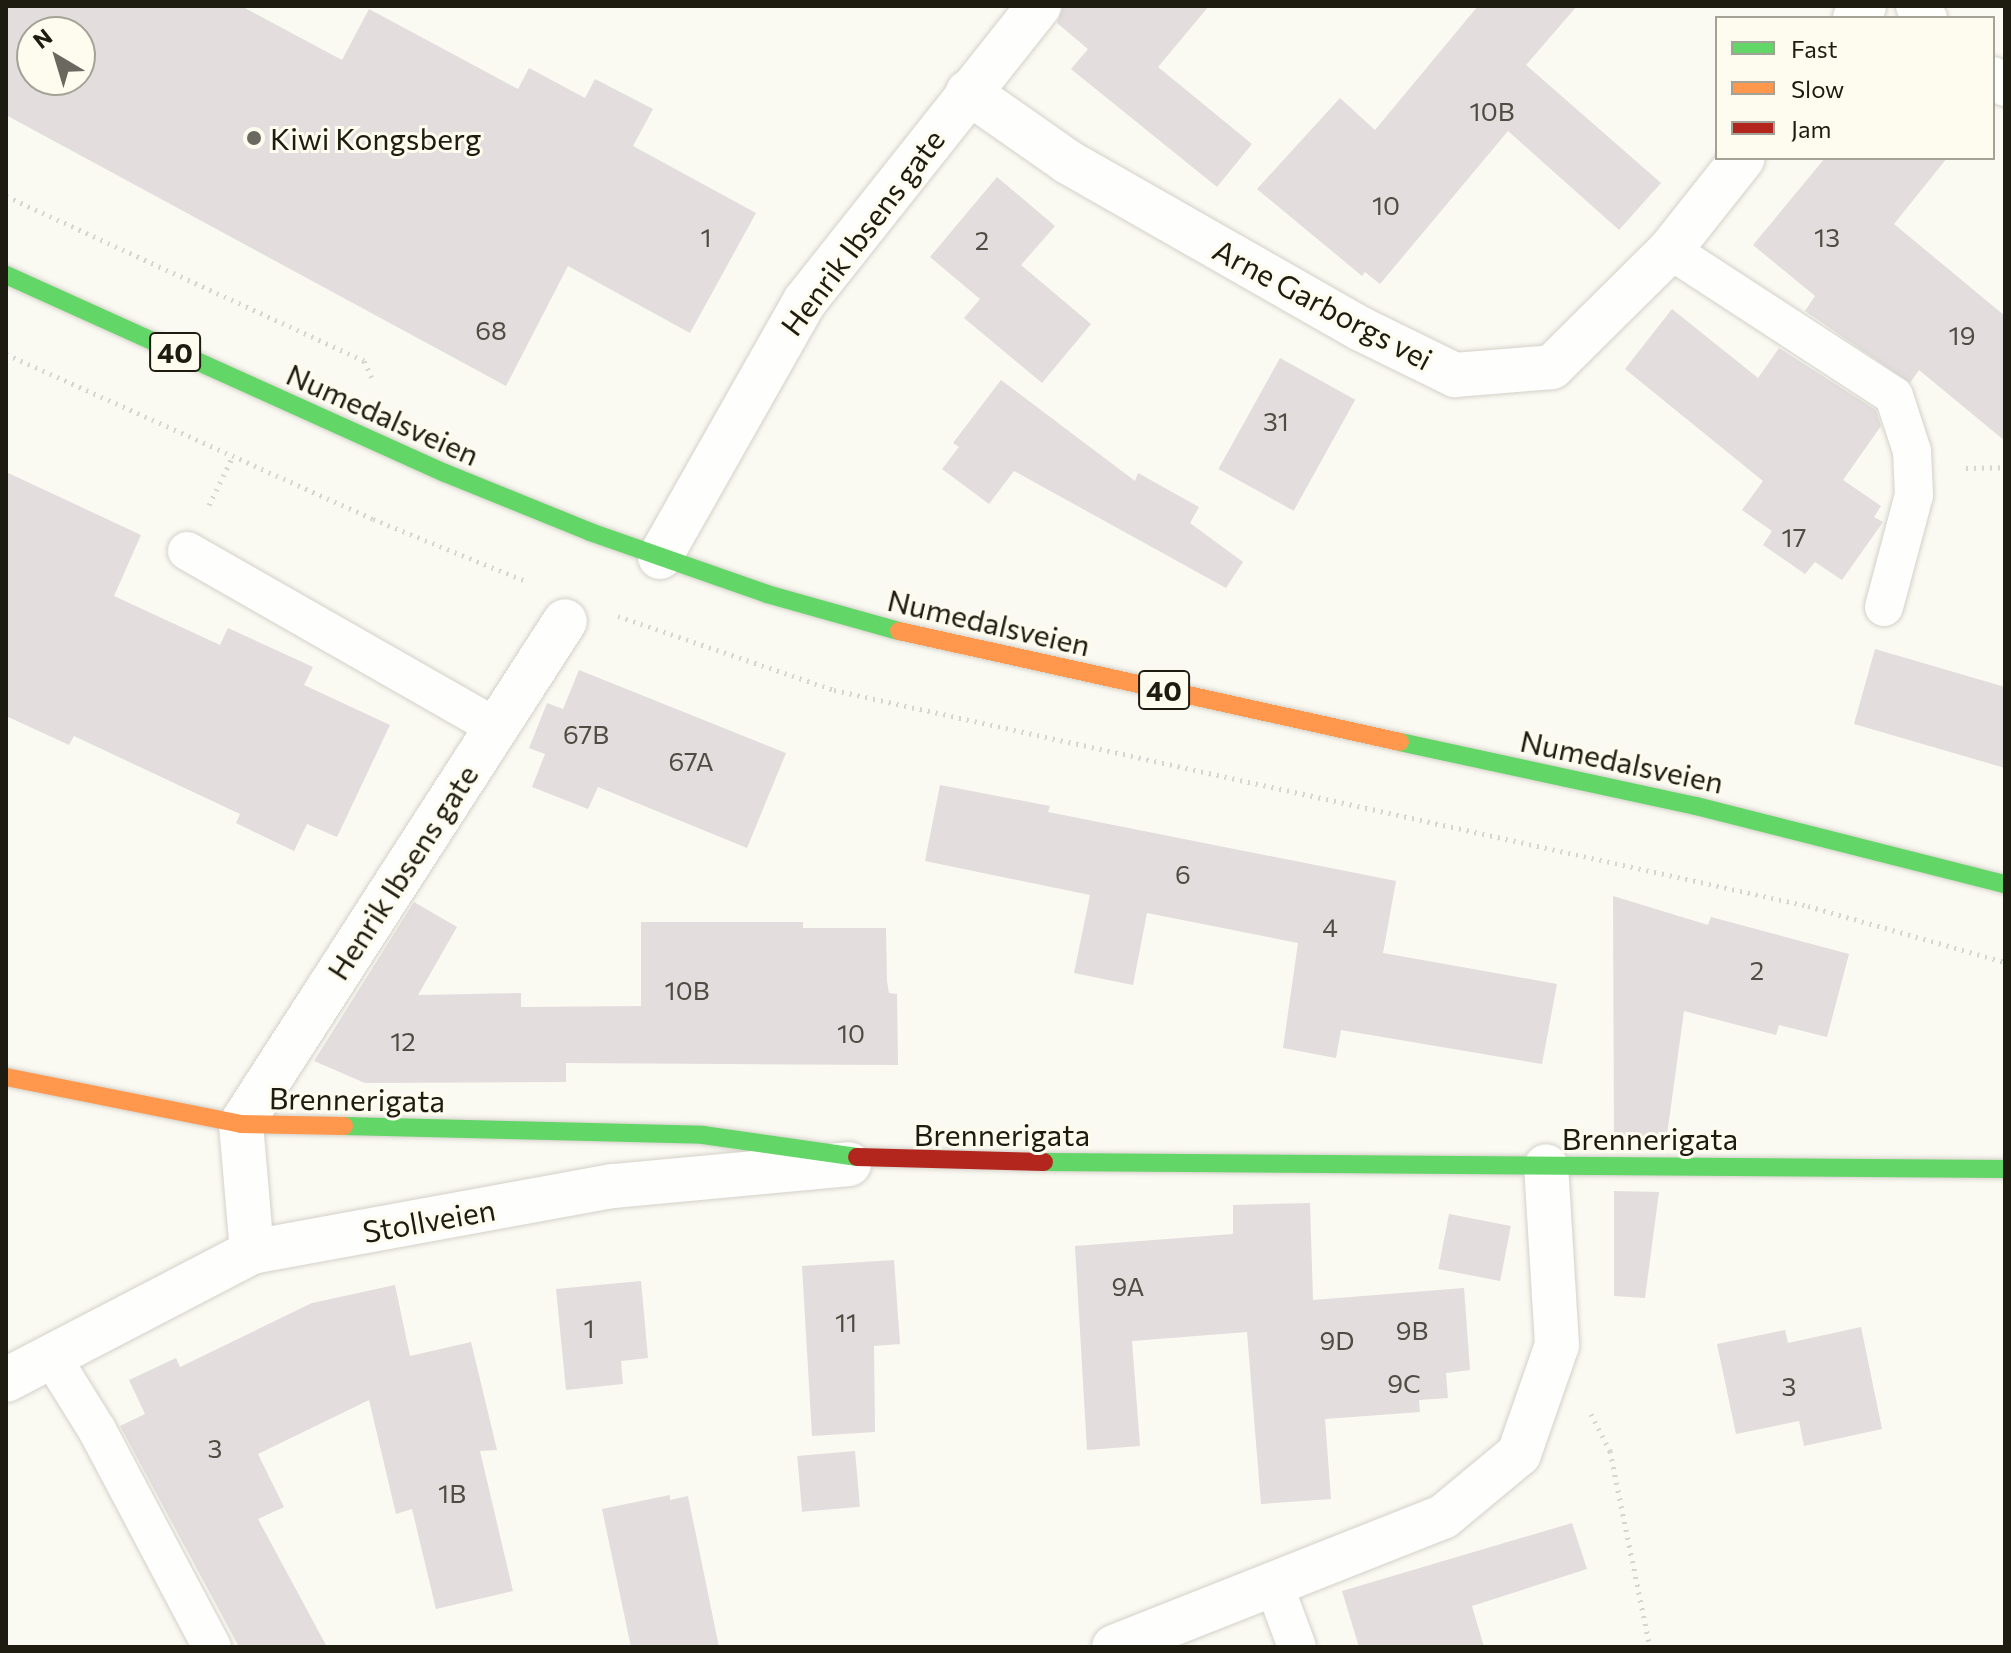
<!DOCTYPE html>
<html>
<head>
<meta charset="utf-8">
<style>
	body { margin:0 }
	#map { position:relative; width:2011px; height:1653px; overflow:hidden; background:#faf9f2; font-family:Commissioner,sans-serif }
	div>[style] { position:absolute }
	.building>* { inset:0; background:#e3dddd; transform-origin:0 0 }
	.path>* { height:5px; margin-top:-2.5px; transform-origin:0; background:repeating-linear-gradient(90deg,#d5d5d3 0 2px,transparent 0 8px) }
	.roads { filter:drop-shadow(0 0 2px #d3d1c9) drop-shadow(0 0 2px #d3d1c9) }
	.lane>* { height:38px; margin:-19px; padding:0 19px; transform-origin:19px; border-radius:19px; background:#fefefd }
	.street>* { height:44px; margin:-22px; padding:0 22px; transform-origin:22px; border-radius:22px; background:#fefefd }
	.fast>* { height:18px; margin:-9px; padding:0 9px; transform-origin:9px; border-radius:9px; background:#63d668 }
	.slow>* { height:18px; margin:-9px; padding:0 9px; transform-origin:9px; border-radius:9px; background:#ff974d }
	.jam>* { height:18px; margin:-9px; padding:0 9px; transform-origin:9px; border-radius:9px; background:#b3261e }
	.dots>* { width:22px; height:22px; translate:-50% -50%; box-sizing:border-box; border:4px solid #fefbef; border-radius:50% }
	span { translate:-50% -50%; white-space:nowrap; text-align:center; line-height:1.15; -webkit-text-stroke:6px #fefbef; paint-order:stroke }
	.number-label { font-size:26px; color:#4f4c43 }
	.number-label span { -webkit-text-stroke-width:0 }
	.shield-label span { padding:2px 6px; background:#fefbef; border:2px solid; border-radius:6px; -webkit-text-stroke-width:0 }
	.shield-label { font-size:28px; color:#1e1b10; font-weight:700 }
	.poi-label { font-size:30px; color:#1e1b10 }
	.left { translate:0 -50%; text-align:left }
	.street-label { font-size:30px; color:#1e1b10 }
	.frame { position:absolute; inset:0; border:8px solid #1e1b10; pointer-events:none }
	.legend { position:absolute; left:1715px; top:16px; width:280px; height:144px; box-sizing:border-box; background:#fefbef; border:2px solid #a4a196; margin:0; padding:10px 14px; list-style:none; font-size:24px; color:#1e1b10 }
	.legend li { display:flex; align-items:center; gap:16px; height:40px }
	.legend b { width:40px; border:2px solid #a4a196 }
	.north { position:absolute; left:16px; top:16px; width:80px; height:80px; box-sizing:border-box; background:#fefbef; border:2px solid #a4a196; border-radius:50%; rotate:322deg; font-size:22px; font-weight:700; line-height:32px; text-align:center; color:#1e1b10 }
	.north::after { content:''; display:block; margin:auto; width:28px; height:36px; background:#6b695f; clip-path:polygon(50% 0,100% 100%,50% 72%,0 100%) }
</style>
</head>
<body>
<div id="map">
	<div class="building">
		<i style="clip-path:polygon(evenodd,6px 6px,241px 6px,342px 60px,369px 9px,518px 89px,529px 68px,585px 98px,595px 79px,653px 109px,633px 146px,756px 213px,690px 333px,568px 266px,506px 386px,6px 115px,6px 6px,32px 32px,80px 32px,80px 80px,32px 80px,32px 32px)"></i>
		<i style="clip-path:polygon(1063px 6px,1209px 6px,1158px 67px,1252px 144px,1217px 187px,1071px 69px,1088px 49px,1057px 23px)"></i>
		<i style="clip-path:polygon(1478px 6px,1577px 6px,1526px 65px,1661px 183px,1619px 230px,1508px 131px,1380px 284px,1365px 272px,1362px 276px,1257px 189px,1340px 98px,1375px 130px)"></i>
		<i style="clip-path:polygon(1825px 158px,1947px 158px,1894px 224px,2005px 316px,2005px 441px,1919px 370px,1910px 383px,1805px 311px,1815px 296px,1753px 245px)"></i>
		<i style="clip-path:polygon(997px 177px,1055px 226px,1021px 265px,1091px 324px,1042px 383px,964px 318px,980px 299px,930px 257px)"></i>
		<i style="clip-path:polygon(1672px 309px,1758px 378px,1779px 348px,1876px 410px,1881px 426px,1843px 480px,1881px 506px,1874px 517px,1883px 522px,1842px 580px,1815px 562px,1805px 574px,1763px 545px,1772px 531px,1742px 510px,1763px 481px,1625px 369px)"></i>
		<i style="left:1280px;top:358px;width:86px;height:127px;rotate:29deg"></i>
		<i style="clip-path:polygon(1001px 380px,1135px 481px,1138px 473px,1199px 507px,1190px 523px,1243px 562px,1226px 588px,1014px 471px,989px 504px,942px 469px,959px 447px,953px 443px)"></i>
		<i style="clip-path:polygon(6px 472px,141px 535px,114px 596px,220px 645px,228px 628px,313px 667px,304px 685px,390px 725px,337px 837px,307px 824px,294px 851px,236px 823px,240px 814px,74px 736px,69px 745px,6px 716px)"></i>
		<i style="clip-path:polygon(1875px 649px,2005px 687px,2005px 768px,1854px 724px)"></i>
		<i style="clip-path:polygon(579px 670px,786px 753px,747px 848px,598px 787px,588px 809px,532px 787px,545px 754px,529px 748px,547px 703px,563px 709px)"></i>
		<i style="clip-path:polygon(940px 785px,1050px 806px,1048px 812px,1396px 881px,1383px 953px,1557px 984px,1542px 1064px,1341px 1030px,1336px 1058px,1283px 1048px,1298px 943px,1147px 913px,1133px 985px,1074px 973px,1090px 895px,925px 861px)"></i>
		<i style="clip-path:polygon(1613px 896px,1708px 925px,1711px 917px,1849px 954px,1827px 1037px,1779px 1025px,1776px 1035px,1684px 1011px,1666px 1142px,1614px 1141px)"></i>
		<i style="clip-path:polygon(414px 902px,457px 927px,418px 995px,521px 993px,521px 1007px,641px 1006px,641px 922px,803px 922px,803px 928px,886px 928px,887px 981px,889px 993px,897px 994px,898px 1065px,566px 1063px,566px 1082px,365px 1083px,314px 1061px)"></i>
		<i style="clip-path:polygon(1614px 1191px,1659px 1192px,1645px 1298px,1614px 1296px)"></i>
		<i style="clip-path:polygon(1310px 1203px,1313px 1300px,1464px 1288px,1470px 1370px,1446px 1373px,1448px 1398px,1419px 1400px,1420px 1412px,1325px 1419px,1331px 1499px,1261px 1504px,1247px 1332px,1132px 1341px,1140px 1446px,1087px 1450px,1075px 1246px,1233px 1234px,1233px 1205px)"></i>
		<i style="left:1449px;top:1214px;width:63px;height:56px;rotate:11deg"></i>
		<i style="clip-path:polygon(894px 1260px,900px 1344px,874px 1346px,875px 1432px,812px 1436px,802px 1266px)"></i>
		<i style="clip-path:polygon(641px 1281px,648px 1358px,621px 1361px,623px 1384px,566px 1390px,556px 1289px)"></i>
		<i style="clip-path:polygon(395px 1285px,410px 1356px,471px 1342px,497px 1450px,480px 1451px,513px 1591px,436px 1609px,412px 1509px,396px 1514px,369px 1400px,258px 1454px,284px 1507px,258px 1519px,327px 1647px,239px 1647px,120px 1426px,145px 1414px,129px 1380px,176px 1358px,180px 1367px,312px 1303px)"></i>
		<i style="clip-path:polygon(1861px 1327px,1882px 1429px,1804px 1446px,1799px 1421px,1736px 1434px,1717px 1344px,1785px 1330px,1788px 1343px)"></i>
		<i style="left:855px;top:1451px;width:56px;height:58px;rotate:85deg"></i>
		<i style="clip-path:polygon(670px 1495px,670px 1500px,688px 1496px,719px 1647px,631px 1647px,602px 1509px)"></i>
		<i style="clip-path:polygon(1572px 1523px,1587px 1569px,1472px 1606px,1484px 1647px,1359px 1647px,1342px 1591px)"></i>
	</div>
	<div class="path">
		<i style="left:6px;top:196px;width:394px;rotate:24.7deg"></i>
		<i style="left:364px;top:361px;width:19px;rotate:65deg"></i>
		<i style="left:6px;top:354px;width:402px;rotate:24.2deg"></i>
		<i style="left:373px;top:519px;width:165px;rotate:22.1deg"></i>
		<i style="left:1966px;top:468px;width:39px;rotate:-1deg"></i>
		<i style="left:209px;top:505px;width:55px;rotate:-63.9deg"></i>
		<i style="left:618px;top:616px;width:228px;rotate:18.9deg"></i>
		<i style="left:834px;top:690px;width:998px;rotate:12.5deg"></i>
		<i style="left:1808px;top:906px;width:205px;rotate:15.9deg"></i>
		<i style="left:1591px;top:1414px;width:42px;rotate:62.8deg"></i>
		<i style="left:1610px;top:1451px;width:200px;rotate:78.5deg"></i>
	</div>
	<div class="roads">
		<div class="lane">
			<i style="left:1915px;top:6px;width:18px;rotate:43deg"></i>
			<i style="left:1993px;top:76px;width:16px;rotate:43deg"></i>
			<i style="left:1670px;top:250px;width:267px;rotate:33.1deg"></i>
			<i style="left:1894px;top:396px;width:58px;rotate:71.9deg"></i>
			<i style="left:1912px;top:451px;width:44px;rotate:87.4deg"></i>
			<i style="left:1914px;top:495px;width:116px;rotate:105deg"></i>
			<i style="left:187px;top:551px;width:353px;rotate:29.7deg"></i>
			<i style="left:51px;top:1356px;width:87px;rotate:58.1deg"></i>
			<i style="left:97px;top:1430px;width:246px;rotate:62.1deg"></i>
			<i style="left:1274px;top:1585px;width:66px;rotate:69.6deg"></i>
		</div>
		<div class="street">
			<i style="left:1855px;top:18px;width:15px;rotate:-53deg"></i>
			<i style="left:968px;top:92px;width:122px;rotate:35deg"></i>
			<i style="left:1068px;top:162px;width:337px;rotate:29.7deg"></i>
			<i style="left:1361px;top:329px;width:105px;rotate:26.1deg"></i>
			<i style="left:1455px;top:375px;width:97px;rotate:-4.7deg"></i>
			<i style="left:1552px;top:367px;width:166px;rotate:-44.8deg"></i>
			<i style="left:1670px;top:250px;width:117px;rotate:-51.6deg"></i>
			<i style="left:660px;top:557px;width:294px;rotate:-60.5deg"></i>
			<i style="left:805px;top:301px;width:377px;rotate:-51.6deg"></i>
			<i style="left:252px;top:1252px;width:128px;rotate:-94.9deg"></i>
			<i style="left:241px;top:1124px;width:598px;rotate:-57.21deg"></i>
			<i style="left:6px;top:1380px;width:277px;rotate:-27.5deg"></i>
			<i style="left:252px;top:1252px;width:367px;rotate:-10.4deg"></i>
			<i style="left:613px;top:1186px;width:237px;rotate:-5.3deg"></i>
			<i style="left:1114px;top:1647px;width:354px;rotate:-21.6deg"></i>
			<i style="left:1443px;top:1517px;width:99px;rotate:-39.7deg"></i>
			<i style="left:1519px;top:1454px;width:115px;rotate:-70.8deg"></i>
			<i style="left:1557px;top:1345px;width:179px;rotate:-93.5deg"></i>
		</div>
		<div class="fast">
			<i style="left:6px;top:275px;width:482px;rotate:24.3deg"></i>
			<i style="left:445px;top:473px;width:157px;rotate:22.1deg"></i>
			<i style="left:590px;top:532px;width:188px;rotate:19.3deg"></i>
			<i style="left:767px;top:594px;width:137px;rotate:15.7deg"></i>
			<i style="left:1400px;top:742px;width:303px;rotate:12.2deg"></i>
			<i style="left:1696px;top:806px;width:319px;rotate:14.2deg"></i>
			<i style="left:344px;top:1126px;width:359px;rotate:1.4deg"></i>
			<i style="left:703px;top:1135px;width:156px;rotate:8.1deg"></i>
			<i style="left:1044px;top:1162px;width:961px;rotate:0.42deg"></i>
		</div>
		<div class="slow">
			<i style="left:899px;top:631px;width:513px;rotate:12.49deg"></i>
			<i style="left:6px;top:1077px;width:240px;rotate:11.3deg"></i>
			<i style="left:241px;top:1124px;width:103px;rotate:1.1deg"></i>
		</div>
		<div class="jam">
			<i style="left:857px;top:1157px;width:187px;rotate:1.5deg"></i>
		</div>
	</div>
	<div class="dots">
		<i style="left:254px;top:138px;background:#6b695f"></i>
	</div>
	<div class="number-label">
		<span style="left:1492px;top:111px">10B</span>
		<span style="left:1386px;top:205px">10</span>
		<span style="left:706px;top:237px">1</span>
		<span style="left:1827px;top:237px">13</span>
		<span style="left:982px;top:240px">2</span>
		<span style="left:491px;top:330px">68</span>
		<span style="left:1962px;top:335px">19</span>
		<span style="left:1276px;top:421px">31</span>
		<span style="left:1794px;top:537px">17</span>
		<span style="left:586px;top:734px">67B</span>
		<span style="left:691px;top:761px">67A</span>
		<span style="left:1183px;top:874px">6</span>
		<span style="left:1330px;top:927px">4</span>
		<span style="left:1757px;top:970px">2</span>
		<span style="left:687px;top:990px">10B</span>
		<span style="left:851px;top:1033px">10</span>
		<span style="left:403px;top:1041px">12</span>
		<span style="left:1128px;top:1286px">9A</span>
		<span style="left:846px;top:1322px">11</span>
		<span style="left:589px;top:1328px">1</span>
		<span style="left:1412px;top:1330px">9B</span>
		<span style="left:1337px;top:1340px">9D</span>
		<span style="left:1404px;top:1383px">9C</span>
		<span style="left:1789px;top:1386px">3</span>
		<span style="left:215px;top:1448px">3</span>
		<span style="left:452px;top:1493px">1B</span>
	</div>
	<div class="shield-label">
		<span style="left:175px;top:352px">40</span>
		<span style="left:1164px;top:690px">40</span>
	</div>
	<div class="poi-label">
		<span class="left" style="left:270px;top:138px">Kiwi Kongsberg</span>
	</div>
	<div class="street-label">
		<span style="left:862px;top:232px;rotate:-53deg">Henrik Ibsens gate</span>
		<span style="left:1323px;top:304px;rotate:28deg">Arne Garborgs vei</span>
		<span style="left:383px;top:414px;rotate:24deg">Numedalsveien</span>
		<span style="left:989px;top:622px;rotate:13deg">Numedalsveien</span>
		<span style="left:1622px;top:761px;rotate:12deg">Numedalsveien</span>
		<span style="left:402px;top:872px;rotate:-57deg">Henrik Ibsens gate</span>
		<span style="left:357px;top:1099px;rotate:1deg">Brennerigata</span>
		<span style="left:1002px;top:1134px">Brennerigata</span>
		<span style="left:1650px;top:1138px">Brennerigata</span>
		<span style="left:429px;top:1220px;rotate:-10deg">Stollveien</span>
	</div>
	<div class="frame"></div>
	<ul class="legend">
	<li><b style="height:10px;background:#63d668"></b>Fast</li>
	<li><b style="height:10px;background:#ff974d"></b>Slow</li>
	<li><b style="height:10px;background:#b3261e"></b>Jam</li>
	</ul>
	<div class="north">N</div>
</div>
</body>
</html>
